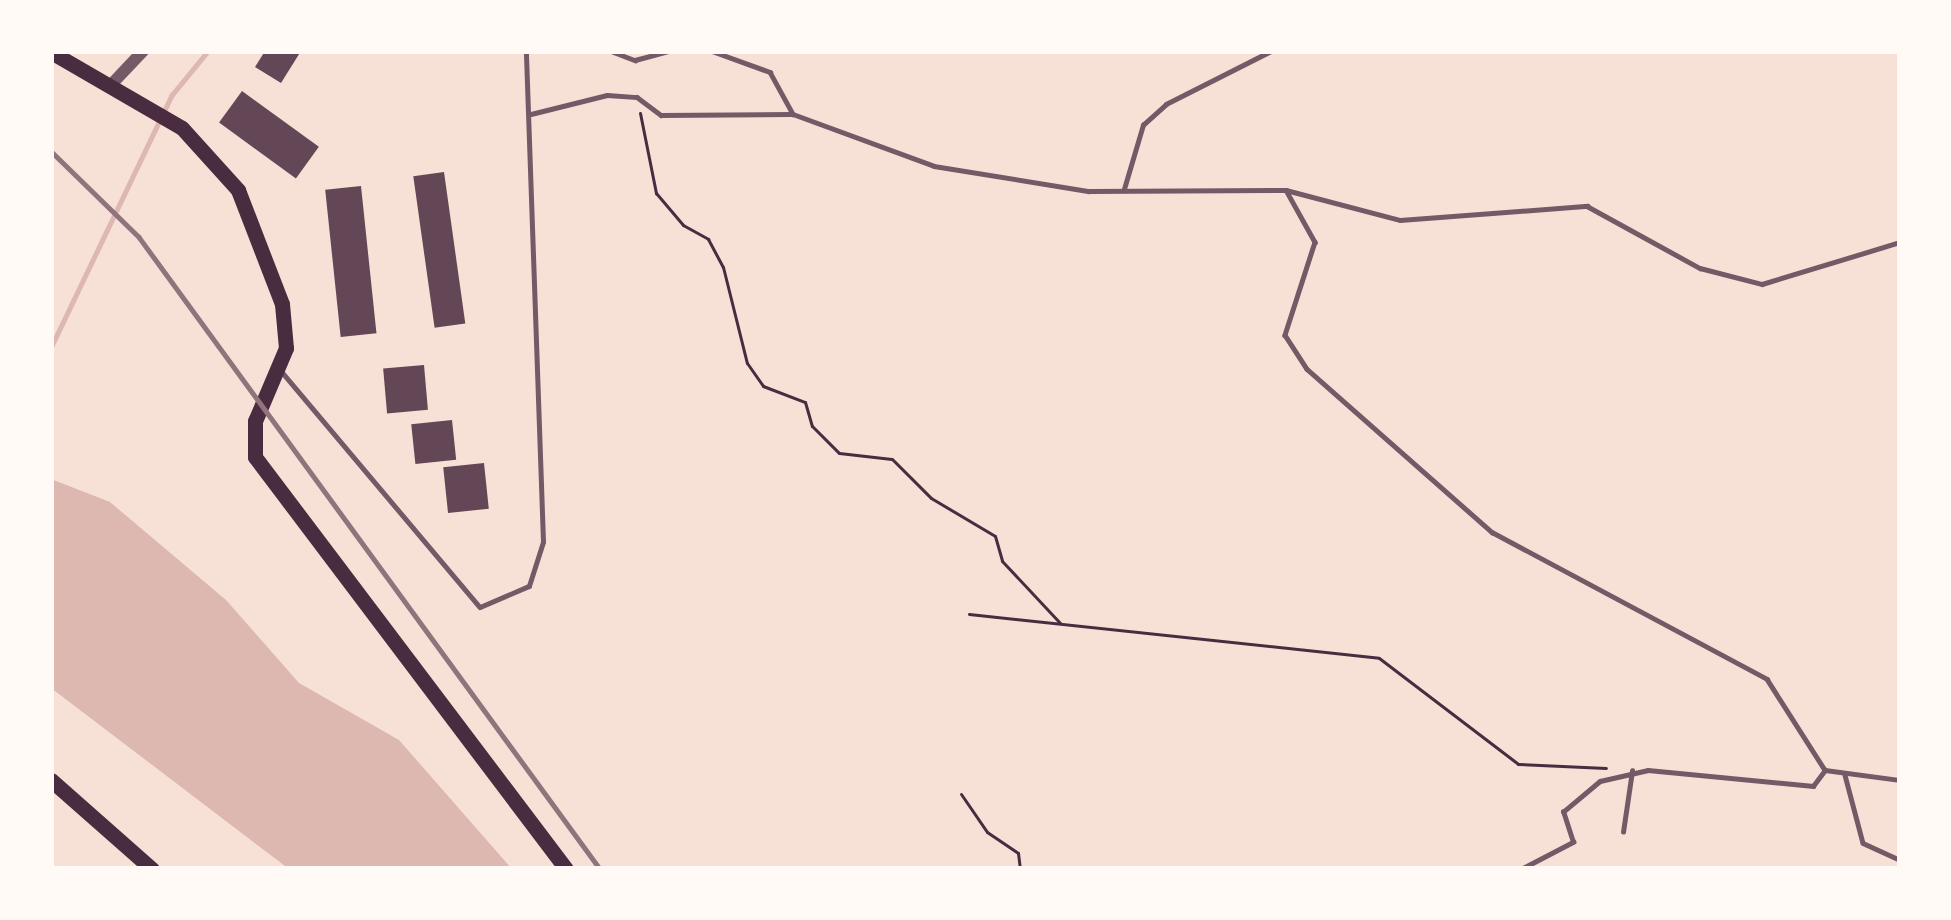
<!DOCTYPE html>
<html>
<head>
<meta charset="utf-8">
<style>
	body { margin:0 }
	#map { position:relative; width:1951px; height:920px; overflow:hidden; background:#f7e1d7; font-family:"Exo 2",sans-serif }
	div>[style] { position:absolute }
	.water>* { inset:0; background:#dcb8b0 }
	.stream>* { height:4.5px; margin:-2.25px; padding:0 2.25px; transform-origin:2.25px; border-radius:2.25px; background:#dcb8b0 }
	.building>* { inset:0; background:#644757; transform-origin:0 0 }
	.path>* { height:3px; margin:-1.5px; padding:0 1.5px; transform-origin:1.5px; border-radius:1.5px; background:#4a2c40 }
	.service>* { height:4.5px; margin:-2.25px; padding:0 2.25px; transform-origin:2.25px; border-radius:2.25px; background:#755966 }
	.tertiary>* { height:12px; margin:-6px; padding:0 6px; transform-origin:6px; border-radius:6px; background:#755966 }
	.primary>* { height:15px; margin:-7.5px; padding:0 7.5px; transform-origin:7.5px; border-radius:7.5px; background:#4a2c40 }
	.trunk>* { height:15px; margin:-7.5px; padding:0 7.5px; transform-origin:7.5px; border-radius:7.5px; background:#4a2c40 }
	.rail>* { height:4.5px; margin:-2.25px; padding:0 2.25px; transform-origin:2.25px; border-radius:2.25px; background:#8f747c }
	span { translate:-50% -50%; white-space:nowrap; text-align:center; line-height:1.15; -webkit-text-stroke:10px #fffaf5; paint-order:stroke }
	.frame { position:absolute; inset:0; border:54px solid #fffaf5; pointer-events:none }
</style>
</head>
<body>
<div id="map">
	<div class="water">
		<i style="clip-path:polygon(51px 479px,110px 502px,226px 600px,299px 683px,399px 740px,512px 869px,289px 869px,51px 688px)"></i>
	</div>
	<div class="stream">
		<i style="left:51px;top:347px;width:278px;rotate:-64.4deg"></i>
		<i style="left:171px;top:96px;width:58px;rotate:-50.6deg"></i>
	</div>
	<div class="building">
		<i style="clip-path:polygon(265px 51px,301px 51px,281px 83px,255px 67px)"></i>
		<i style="left:242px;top:91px;width:95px;height:39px;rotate:36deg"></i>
		<i style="left:444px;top:172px;width:153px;height:31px;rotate:82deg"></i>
		<i style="left:361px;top:186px;width:148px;height:36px;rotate:84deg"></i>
		<i style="left:424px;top:365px;width:45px;height:41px;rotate:85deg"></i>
		<i style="left:452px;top:420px;width:40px;height:41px;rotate:84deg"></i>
		<i style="left:484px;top:463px;width:46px;height:41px;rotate:84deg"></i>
	</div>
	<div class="path">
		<i style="left:640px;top:113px;width:82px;rotate:78.7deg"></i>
		<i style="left:656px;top:193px;width:42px;rotate:49.8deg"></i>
		<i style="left:683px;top:225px;width:29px;rotate:29deg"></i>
		<i style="left:708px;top:239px;width:32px;rotate:62deg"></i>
		<i style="left:723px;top:267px;width:99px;rotate:76deg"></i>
		<i style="left:747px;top:363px;width:28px;rotate:55deg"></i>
		<i style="left:763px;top:386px;width:45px;rotate:20.9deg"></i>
		<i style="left:805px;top:402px;width:25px;rotate:74deg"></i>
		<i style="left:812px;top:426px;width:38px;rotate:45deg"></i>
		<i style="left:839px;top:453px;width:53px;rotate:6.5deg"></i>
		<i style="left:892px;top:459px;width:55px;rotate:45deg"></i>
		<i style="left:931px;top:498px;width:74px;rotate:30.7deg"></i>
		<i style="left:995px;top:536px;width:26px;rotate:74deg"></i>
		<i style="left:1002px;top:561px;width:85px;rotate:46.9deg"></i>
		<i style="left:969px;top:614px;width:412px;rotate:6.1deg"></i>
		<i style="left:1379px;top:658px;width:175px;rotate:37.3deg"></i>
		<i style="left:1518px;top:764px;width:88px;rotate:2.6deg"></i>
		<i style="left:961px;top:794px;width:46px;rotate:55.6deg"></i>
		<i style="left:987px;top:832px;width:37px;rotate:34deg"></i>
		<i style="left:1018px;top:853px;width:16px;rotate:83deg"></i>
	</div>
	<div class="service">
		<i style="left:611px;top:51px;width:26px;rotate:21deg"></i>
		<i style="left:635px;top:60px;width:35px;rotate:-15deg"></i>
		<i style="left:712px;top:51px;width:62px;rotate:19.9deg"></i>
		<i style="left:770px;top:72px;width:48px;rotate:61.3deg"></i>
		<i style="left:793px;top:114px;width:150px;rotate:20.2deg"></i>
		<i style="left:934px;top:166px;width:157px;rotate:9.2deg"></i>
		<i style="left:1089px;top:191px;width:197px;rotate:-0.3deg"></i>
		<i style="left:1286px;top:190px;width:118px;rotate:14.7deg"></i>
		<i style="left:1400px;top:220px;width:188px;rotate:-4.3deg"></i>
		<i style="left:1587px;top:206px;width:129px;rotate:28.8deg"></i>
		<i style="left:1700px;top:268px;width:64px;rotate:14.5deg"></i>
		<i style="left:1762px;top:284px;width:144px;rotate:-16.9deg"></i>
		<i style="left:531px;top:114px;width:78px;rotate:-14deg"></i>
		<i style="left:607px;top:95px;width:30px;rotate:4deg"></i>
		<i style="left:637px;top:97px;width:30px;rotate:37deg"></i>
		<i style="left:661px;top:115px;width:130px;rotate:-0.4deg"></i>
		<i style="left:1124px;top:189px;width:67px;rotate:-73.5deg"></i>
		<i style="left:1143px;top:125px;width:31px;rotate:-42deg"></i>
		<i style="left:1166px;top:104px;width:118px;rotate:-26.8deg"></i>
		<i style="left:1286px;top:190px;width:60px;rotate:60.9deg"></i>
		<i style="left:1315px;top:242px;width:98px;rotate:107.9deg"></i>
		<i style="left:1285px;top:335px;width:40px;rotate:57.1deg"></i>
		<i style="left:1307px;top:369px;width:247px;rotate:41.4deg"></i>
		<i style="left:1492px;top:532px;width:312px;rotate:28.1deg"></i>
		<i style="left:1767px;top:679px;width:108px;rotate:57.5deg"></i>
		<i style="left:1825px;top:770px;width:76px;rotate:7.6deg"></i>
		<i style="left:282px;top:372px;width:307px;rotate:49.9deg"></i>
		<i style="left:480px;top:607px;width:53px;rotate:-23.2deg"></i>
		<i style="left:529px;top:586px;width:46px;rotate:-72.3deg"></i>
		<i style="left:543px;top:542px;width:491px;rotate:-92deg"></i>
		<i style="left:1845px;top:775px;width:70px;rotate:75.2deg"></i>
		<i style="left:1863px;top:843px;width:41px;rotate:24.7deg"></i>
		<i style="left:1623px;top:832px;width:62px;rotate:-81.6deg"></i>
		<i style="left:1521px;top:869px;width:59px;rotate:-27.4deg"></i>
		<i style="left:1573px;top:842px;width:32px;rotate:-108deg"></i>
		<i style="left:1563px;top:812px;width:48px;rotate:-40deg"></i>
		<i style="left:1600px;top:781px;width:49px;rotate:-12.9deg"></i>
		<i style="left:1648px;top:770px;width:166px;rotate:5.5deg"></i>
		<i style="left:1813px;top:786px;width:20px;rotate:-53deg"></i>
	</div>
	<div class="tertiary">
		<i style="left:109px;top:87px;width:50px;rotate:-46.6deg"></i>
	</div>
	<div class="primary">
		<i style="left:51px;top:52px;width:151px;rotate:30.1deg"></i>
		<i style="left:182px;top:128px;width:84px;rotate:47.9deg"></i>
		<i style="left:238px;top:190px;width:122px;rotate:68.9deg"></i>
		<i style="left:282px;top:304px;width:44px;rotate:84.8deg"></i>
		<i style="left:286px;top:348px;width:79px;rotate:113deg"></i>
		<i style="left:255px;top:421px;width:36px;rotate:90deg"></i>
		<i style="left:255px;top:457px;width:516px;rotate:52.95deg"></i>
	</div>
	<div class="trunk">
		<i style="left:51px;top:780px;width:135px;rotate:41.4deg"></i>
	</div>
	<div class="rail">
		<i style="left:51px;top:151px;width:123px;rotate:44.3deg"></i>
		<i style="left:139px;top:237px;width:782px;rotate:53.89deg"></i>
	</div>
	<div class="frame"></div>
</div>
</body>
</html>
